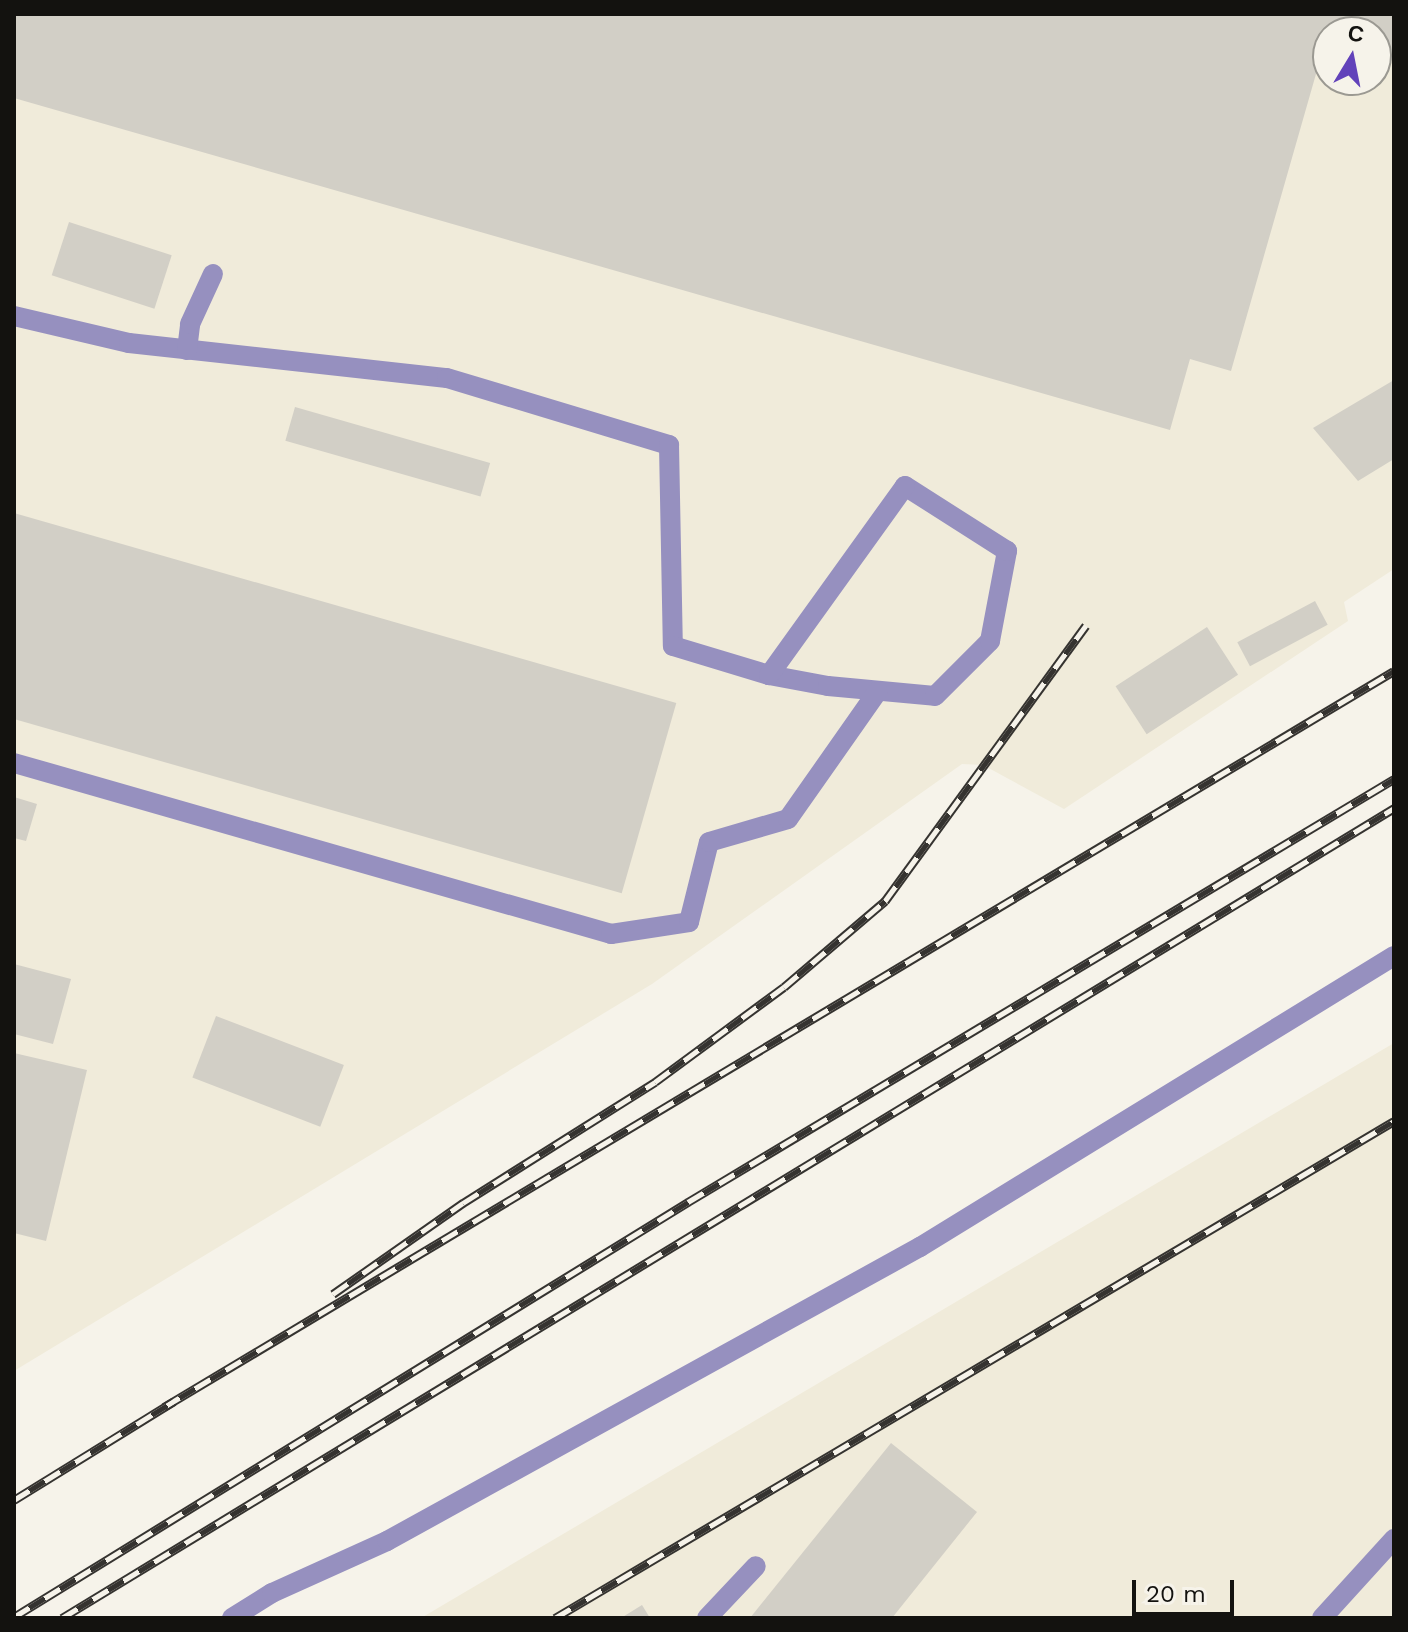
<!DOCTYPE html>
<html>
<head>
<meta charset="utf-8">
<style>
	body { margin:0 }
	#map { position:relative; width:1408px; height:1632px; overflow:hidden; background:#f6f3ea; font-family:"Work Sans",sans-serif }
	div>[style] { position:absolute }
	.built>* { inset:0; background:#f0ebda }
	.building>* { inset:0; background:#d2cfc6; transform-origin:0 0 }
	.minor>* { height:20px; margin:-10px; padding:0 10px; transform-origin:10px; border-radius:10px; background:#9690bf }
	.rail>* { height:9px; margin-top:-4.5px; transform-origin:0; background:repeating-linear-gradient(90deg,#f6f3ea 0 18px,#353330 0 36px); box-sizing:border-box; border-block:2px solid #353330 }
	span { translate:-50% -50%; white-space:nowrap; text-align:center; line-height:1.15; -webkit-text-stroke:6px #f6f3ea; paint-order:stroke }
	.frame { position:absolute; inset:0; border:16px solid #13120f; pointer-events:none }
	.north { position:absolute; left:1312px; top:16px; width:80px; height:80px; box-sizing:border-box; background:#f6f3ea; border:2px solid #9b9992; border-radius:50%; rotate:10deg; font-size:22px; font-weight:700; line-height:32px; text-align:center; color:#13120f }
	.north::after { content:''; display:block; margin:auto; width:28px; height:36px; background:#6242ba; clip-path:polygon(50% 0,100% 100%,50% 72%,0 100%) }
	.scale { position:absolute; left:1132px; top:1580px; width:102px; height:36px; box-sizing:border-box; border:4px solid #13120f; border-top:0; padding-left:10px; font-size:24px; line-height:28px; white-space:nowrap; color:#13120f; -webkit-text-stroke:6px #f6f3ea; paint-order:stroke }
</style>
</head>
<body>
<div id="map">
	<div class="built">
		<i style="clip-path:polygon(evenodd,14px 14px,1394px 14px,1394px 569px,1344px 602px,1348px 621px,1064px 809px,983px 765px,962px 764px,652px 984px,14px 1371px,14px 14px,1328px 32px,1376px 32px,1376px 80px,1328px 80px,1328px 32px)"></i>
		<i style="clip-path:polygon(1394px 1043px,1394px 1618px,421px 1618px)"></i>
	</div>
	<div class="building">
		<i style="clip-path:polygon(14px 14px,1394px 14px,1394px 61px,1376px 56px,1376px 32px,1328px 32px,1231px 371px,1190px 359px,1170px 430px,14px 98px)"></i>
		<i style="left:69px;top:222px;width:108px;height:56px;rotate:18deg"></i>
		<i style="clip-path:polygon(1394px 380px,1394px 459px,1358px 481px,1313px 428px)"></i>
		<i style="left:295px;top:407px;width:203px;height:35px;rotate:16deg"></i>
		<i style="left:14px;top:513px;width:689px;height:198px;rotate:16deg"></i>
		<i style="left:1315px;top:601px;width:27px;height:88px;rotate:62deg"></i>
		<i style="left:1207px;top:627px;width:57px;height:109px;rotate:57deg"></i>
		<i style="clip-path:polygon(14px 797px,37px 804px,26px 841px,14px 838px)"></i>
		<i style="clip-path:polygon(14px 964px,71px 979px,53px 1044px,14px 1034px)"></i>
		<i style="left:216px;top:1016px;width:137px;height:66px;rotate:21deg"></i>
		<i style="clip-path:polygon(14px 1053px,87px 1070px,46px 1241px,14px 1233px)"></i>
		<i style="clip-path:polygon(891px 1443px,977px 1512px,892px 1618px,750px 1618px)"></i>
		<i style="clip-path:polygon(642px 1605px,650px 1618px,621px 1618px)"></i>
	</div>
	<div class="minor">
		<i style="left:14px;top:316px;width:118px;rotate:13.2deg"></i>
		<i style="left:129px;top:343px;width:320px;rotate:6.3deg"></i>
		<i style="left:447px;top:378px;width:232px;rotate:16.8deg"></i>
		<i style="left:669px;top:445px;width:201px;rotate:88.9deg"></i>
		<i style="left:673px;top:646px;width:100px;rotate:16.8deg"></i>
		<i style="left:769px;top:675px;width:60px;rotate:10.6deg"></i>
		<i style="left:828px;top:686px;width:107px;rotate:5.3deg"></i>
		<i style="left:935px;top:696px;width:78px;rotate:-45deg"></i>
		<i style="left:990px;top:641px;width:92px;rotate:-79.3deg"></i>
		<i style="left:1007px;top:551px;width:121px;rotate:-147.5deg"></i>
		<i style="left:905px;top:486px;width:233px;rotate:125.7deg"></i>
		<i style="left:187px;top:350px;width:26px;rotate:-83deg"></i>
		<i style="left:190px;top:324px;width:55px;rotate:-65.3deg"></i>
		<i style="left:14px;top:763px;width:621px;rotate:15.98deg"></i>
		<i style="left:611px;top:934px;width:79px;rotate:-8.7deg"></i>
		<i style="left:689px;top:922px;width:82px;rotate:-76deg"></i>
		<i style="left:709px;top:842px;width:82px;rotate:-16.2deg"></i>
		<i style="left:788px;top:819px;width:156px;rotate:-54.9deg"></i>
		<i style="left:232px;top:1618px;width:47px;rotate:-32deg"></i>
		<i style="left:272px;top:1593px;width:126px;rotate:-24.3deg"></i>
		<i style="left:387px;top:1541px;width:609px;rotate:-28.88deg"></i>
		<i style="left:920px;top:1247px;width:556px;rotate:-31.55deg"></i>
		<i style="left:707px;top:1618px;width:71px;rotate:-46.7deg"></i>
		<i style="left:1322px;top:1618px;width:107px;rotate:-47.7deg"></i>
	</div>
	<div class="rail">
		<i style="left:333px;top:1294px;width:159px;rotate:-35deg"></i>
		<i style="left:463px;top:1203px;width:227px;rotate:-32.2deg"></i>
		<i style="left:655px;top:1082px;width:160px;rotate:-36.4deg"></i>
		<i style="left:784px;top:987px;width:133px;rotate:-40.4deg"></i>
		<i style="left:885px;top:901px;width:341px;rotate:-53.9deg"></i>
		<i style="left:164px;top:1407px;width:1433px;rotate:-30.9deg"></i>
		<i style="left:14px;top:1500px;width:188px;rotate:-31.7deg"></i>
		<i style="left:14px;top:1617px;width:792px;rotate:-31.62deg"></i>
		<i style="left:688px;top:1202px;width:823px;rotate:-30.93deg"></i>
		<i style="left:62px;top:1618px;width:1559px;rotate:-31.3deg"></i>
		<i style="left:555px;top:1618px;width:975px;rotate:-30.64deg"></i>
	</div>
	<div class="frame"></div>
	<div class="north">С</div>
	<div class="scale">20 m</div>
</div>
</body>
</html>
